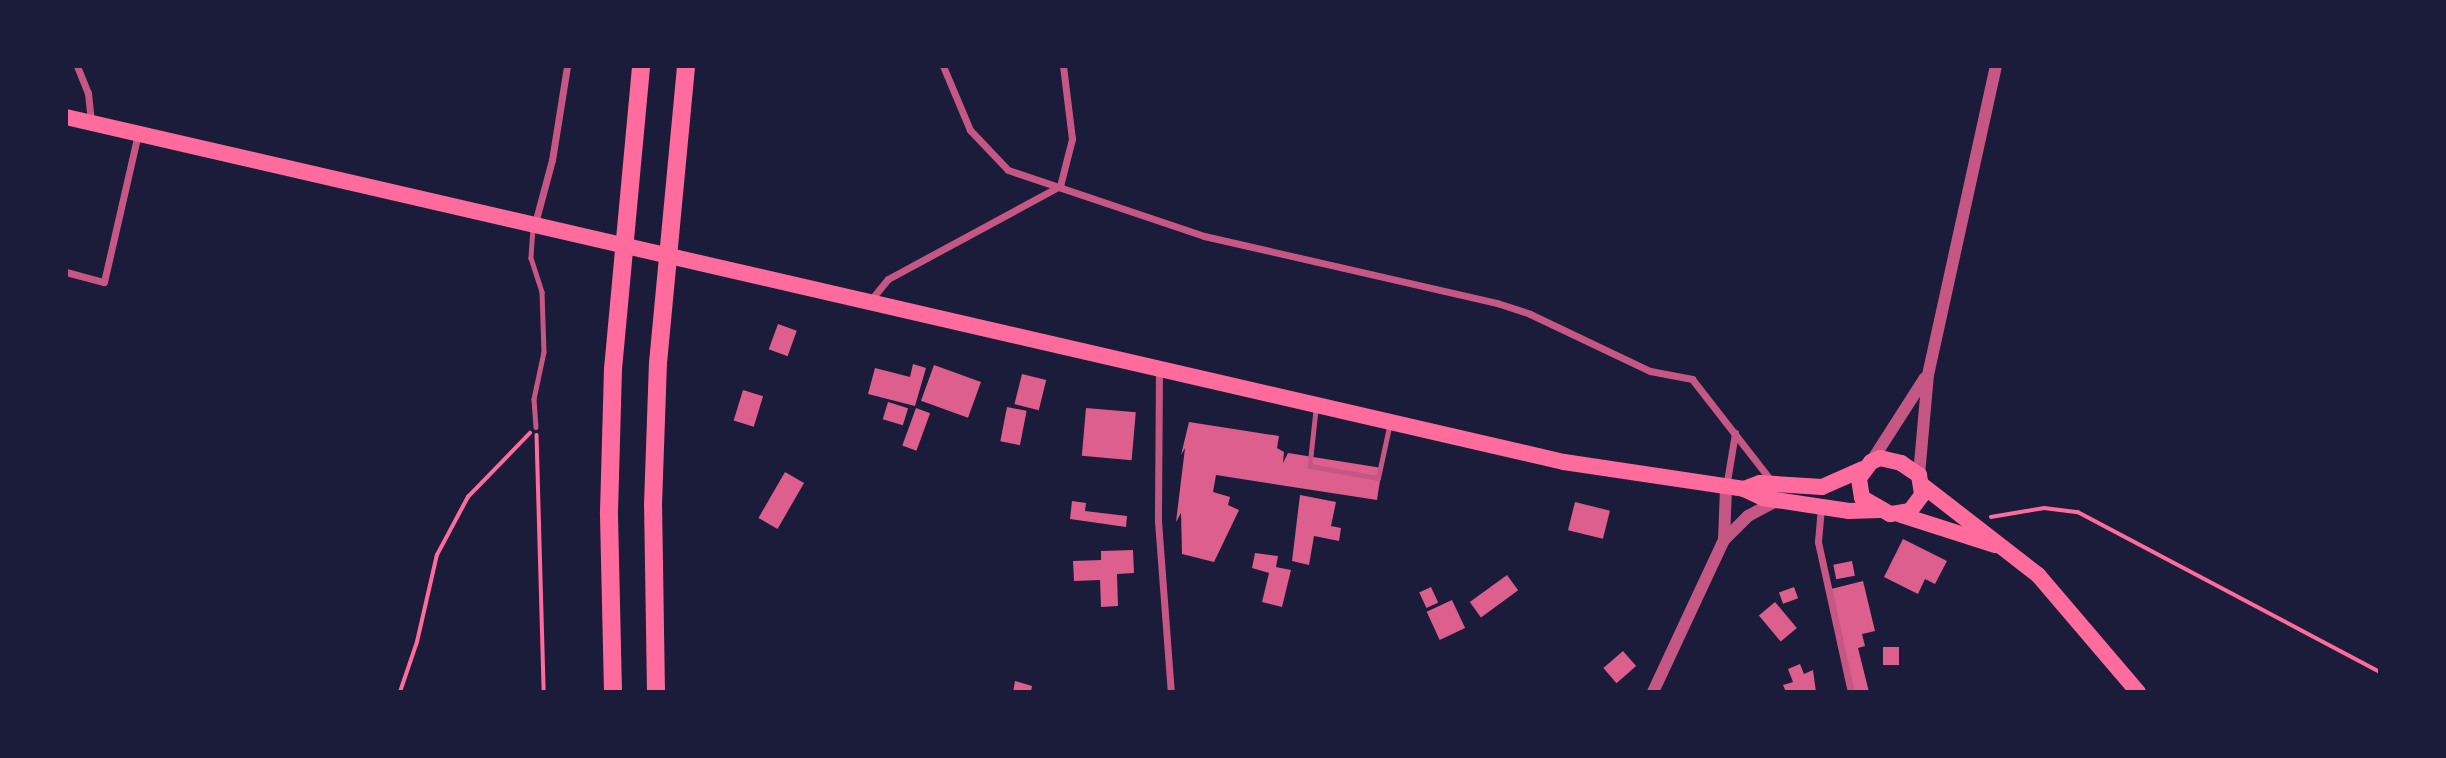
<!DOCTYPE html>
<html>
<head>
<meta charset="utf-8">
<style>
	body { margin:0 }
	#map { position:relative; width:2446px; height:758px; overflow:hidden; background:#1b1b3a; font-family:"Times New Roman",serif }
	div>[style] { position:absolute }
	.building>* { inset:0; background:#dd5f8e; transform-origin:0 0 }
	.path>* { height:3.5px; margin:-1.75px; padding:0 1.75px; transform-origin:1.75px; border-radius:1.75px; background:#ff6b9d }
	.service>* { height:4.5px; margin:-2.25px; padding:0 2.25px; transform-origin:2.25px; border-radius:2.25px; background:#c65784 }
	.minor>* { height:7px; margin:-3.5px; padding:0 3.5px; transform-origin:3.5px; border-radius:3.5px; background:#c65784 }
	.tertiary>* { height:12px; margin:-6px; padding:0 6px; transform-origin:6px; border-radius:6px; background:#c65784 }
	.primary>* { height:16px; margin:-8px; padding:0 8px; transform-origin:8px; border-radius:8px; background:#ff6b9d }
	.motorway>* { height:18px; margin:-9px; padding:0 9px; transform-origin:9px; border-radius:9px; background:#ff6b9d }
	span { translate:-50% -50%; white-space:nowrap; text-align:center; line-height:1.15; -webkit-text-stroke:6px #1b1b3a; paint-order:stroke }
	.frame { position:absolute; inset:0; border:68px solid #1b1b3a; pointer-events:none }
</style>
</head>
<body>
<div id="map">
	<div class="building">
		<i style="left:778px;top:324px;width:20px;height:27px;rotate:20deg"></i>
		<i style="clip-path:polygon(913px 364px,926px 368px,915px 406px,868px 394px,875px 368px,910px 377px)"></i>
		<i style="left:934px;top:365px;width:50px;height:38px;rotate:20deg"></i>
		<i style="left:1022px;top:374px;width:25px;height:31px;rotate:14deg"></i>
		<i style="left:743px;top:390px;width:21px;height:32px;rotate:17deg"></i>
		<i style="left:888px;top:402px;width:21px;height:18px;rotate:17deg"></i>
		<i style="left:1007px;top:407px;width:20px;height:35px;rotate:11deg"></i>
		<i style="left:916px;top:408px;width:15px;height:40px;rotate:20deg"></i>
		<i style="left:1086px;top:408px;width:50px;height:48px;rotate:5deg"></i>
		<i style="clip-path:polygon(1189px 422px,1279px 436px,1277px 448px,1284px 452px,1283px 463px,1288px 453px,1382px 468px,1377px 500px,1216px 475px,1213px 492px,1230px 497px,1228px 505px,1239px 510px,1214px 562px,1182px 554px,1181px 513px,1176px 522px,1185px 448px,1181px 455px)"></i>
		<i style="left:785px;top:472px;width:22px;height:53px;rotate:30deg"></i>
		<i style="clip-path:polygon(1300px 495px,1336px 502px,1331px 526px,1341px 528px,1339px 541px,1314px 536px,1309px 565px,1292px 561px)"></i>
		<i style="clip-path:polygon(1072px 501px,1086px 503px,1085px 511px,1127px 516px,1126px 527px,1070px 519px)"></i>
		<i style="left:1575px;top:502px;width:36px;height:29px;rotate:14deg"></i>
		<i style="clip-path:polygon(1903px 539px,1947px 561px,1935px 584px,1925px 579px,1918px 594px,1884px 577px)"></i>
		<i style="clip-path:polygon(1133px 550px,1134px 573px,1117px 574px,1118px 606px,1101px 607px,1100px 580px,1074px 581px,1073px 561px,1101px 560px,1101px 551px)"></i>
		<i style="clip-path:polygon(1255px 553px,1278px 556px,1276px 567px,1291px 570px,1282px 607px,1262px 602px,1269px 573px,1252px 568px)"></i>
		<i style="left:1852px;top:561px;width:15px;height:19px;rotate:79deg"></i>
		<i style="left:1507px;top:575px;width:19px;height:46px;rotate:54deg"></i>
		<i style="clip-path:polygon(1863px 581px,1875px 631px,1862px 634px,1865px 646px,1858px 648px,1869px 692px,1853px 692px,1827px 590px)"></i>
		<i style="left:1431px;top:587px;width:17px;height:13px;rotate:65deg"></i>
		<i style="left:1794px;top:587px;width:12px;height:16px;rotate:70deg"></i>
		<i style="left:1452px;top:600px;width:31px;height:28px;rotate:65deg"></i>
		<i style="left:1775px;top:602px;width:34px;height:21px;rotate:50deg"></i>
		<i style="left:1899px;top:647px;width:18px;height:16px;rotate:90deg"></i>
		<i style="left:1623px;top:651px;width:20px;height:26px;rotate:49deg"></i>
		<i style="clip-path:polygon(1800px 664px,1804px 674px,1813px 670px,1816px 692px,1786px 692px,1783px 685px,1793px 682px,1788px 669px)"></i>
		<i style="clip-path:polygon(1015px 681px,1032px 686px,1031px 692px,1013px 692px)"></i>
	</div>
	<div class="path">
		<i style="left:537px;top:435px;width:257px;rotate:88.4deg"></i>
		<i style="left:1991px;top:517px;width:54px;rotate:-9.6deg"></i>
		<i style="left:2044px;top:508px;width:34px;rotate:7deg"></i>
		<i style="left:2078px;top:512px;width:342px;rotate:27.9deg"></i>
		<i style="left:400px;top:692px;width:53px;rotate:-71.2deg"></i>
		<i style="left:417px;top:642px;width:89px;rotate:-77.1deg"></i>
		<i style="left:437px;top:555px;width:66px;rotate:-61.9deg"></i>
		<i style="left:468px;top:497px;width:89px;rotate:-45.9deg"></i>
	</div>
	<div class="service">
		<i style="left:533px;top:228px;width:30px;rotate:94deg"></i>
		<i style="left:531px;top:258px;width:36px;rotate:72deg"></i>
		<i style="left:542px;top:292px;width:60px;rotate:88.1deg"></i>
		<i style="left:544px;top:352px;width:48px;rotate:102deg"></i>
		<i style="left:534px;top:399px;width:28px;rotate:86deg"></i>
		<i style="left:1316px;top:410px;width:56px;rotate:96.1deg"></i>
		<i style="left:1310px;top:466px;width:69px;rotate:10deg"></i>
		<i style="left:1378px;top:478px;width:52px;rotate:-77.8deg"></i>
	</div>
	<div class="minor">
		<i style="left:77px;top:66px;width:29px;rotate:68deg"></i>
		<i style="left:88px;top:93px;width:29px;rotate:84deg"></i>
		<i style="left:943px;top:66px;width:69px;rotate:67.1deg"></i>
		<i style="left:970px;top:130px;width:55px;rotate:46.5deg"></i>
		<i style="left:1008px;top:170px;width:207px;rotate:18.6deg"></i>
		<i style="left:1204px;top:236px;width:301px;rotate:12.9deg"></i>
		<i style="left:1497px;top:303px;width:35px;rotate:18deg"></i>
		<i style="left:1530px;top:314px;width:133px;rotate:25.4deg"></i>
		<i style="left:1650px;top:371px;width:43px;rotate:10.8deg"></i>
		<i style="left:1692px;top:379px;width:132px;rotate:52.1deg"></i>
		<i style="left:534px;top:227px;width:69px;rotate:-75deg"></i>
		<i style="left:552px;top:160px;width:95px;rotate:-80.9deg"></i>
		<i style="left:66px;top:272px;width:39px;rotate:15deg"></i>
		<i style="left:104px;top:282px;width:152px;rotate:-77.1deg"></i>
		<i style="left:870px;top:301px;width:28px;rotate:-51deg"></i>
		<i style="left:888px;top:279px;width:196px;rotate:-28.4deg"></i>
		<i style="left:1060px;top:186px;width:49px;rotate:-75.7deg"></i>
		<i style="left:1072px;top:139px;width:74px;rotate:-97deg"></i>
		<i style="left:1159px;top:370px;width:151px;rotate:90.4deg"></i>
		<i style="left:1158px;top:521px;width:171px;rotate:85.7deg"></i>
		<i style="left:1726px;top:487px;width:55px;rotate:-80.5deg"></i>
		<i style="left:1821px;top:507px;width:35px;rotate:95deg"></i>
		<i style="left:1818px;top:542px;width:154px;rotate:77.6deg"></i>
	</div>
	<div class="tertiary">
		<i style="left:1871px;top:462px;width:100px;rotate:-57.3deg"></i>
		<i style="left:1919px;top:475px;width:100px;rotate:-84.9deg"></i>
		<i style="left:1928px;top:375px;width:316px;rotate:-77.6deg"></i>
		<i style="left:1724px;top:540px;width:53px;rotate:-87.8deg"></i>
		<i style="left:1653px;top:692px;width:168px;rotate:-65deg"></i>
		<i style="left:1724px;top:540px;width:34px;rotate:-45deg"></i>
		<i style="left:1748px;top:516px;width:34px;rotate:-28deg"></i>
	</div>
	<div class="primary">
		<i style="left:66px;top:117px;width:1537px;rotate:12.97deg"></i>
		<i style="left:1564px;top:462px;width:182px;rotate:8.5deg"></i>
		<i style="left:1744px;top:489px;width:21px;rotate:25deg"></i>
		<i style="left:1763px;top:498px;width:87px;rotate:8.6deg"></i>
		<i style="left:1849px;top:511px;width:31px;rotate:-2deg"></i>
		<i style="left:1880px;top:458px;width:22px;rotate:13deg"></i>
		<i style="left:1901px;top:463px;width:22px;rotate:34deg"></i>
		<i style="left:1919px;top:475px;width:20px;rotate:81deg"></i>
		<i style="left:1922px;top:495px;width:20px;rotate:127deg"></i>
		<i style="left:1910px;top:511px;width:20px;rotate:171deg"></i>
		<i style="left:1890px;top:514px;width:32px;rotate:-150deg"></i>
		<i style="left:1862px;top:498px;width:20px;rotate:-99deg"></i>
		<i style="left:1859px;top:478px;width:20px;rotate:-53deg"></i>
		<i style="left:1871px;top:462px;width:10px;rotate:-24deg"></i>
		<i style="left:1922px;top:485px;width:147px;rotate:37.8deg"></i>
		<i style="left:2038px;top:575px;width:154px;rotate:49.5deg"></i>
		<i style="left:1744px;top:489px;width:17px;rotate:-21deg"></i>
		<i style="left:1760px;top:483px;width:62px;rotate:3.7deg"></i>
		<i style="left:1822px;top:487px;width:45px;rotate:-23.7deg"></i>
		<i style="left:1901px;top:515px;width:99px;rotate:17.7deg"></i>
	</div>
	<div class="motorway">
		<i style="left:613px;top:692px;width:180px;rotate:-91.3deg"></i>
		<i style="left:609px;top:512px;width:143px;rotate:-88.4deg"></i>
		<i style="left:613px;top:369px;width:304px;rotate:-84.7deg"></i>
		<i style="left:656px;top:692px;width:187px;rotate:-90.9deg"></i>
		<i style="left:653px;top:505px;width:142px;rotate:-88deg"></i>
		<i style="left:658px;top:363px;width:298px;rotate:-84.6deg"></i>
	</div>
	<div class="frame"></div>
</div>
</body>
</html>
